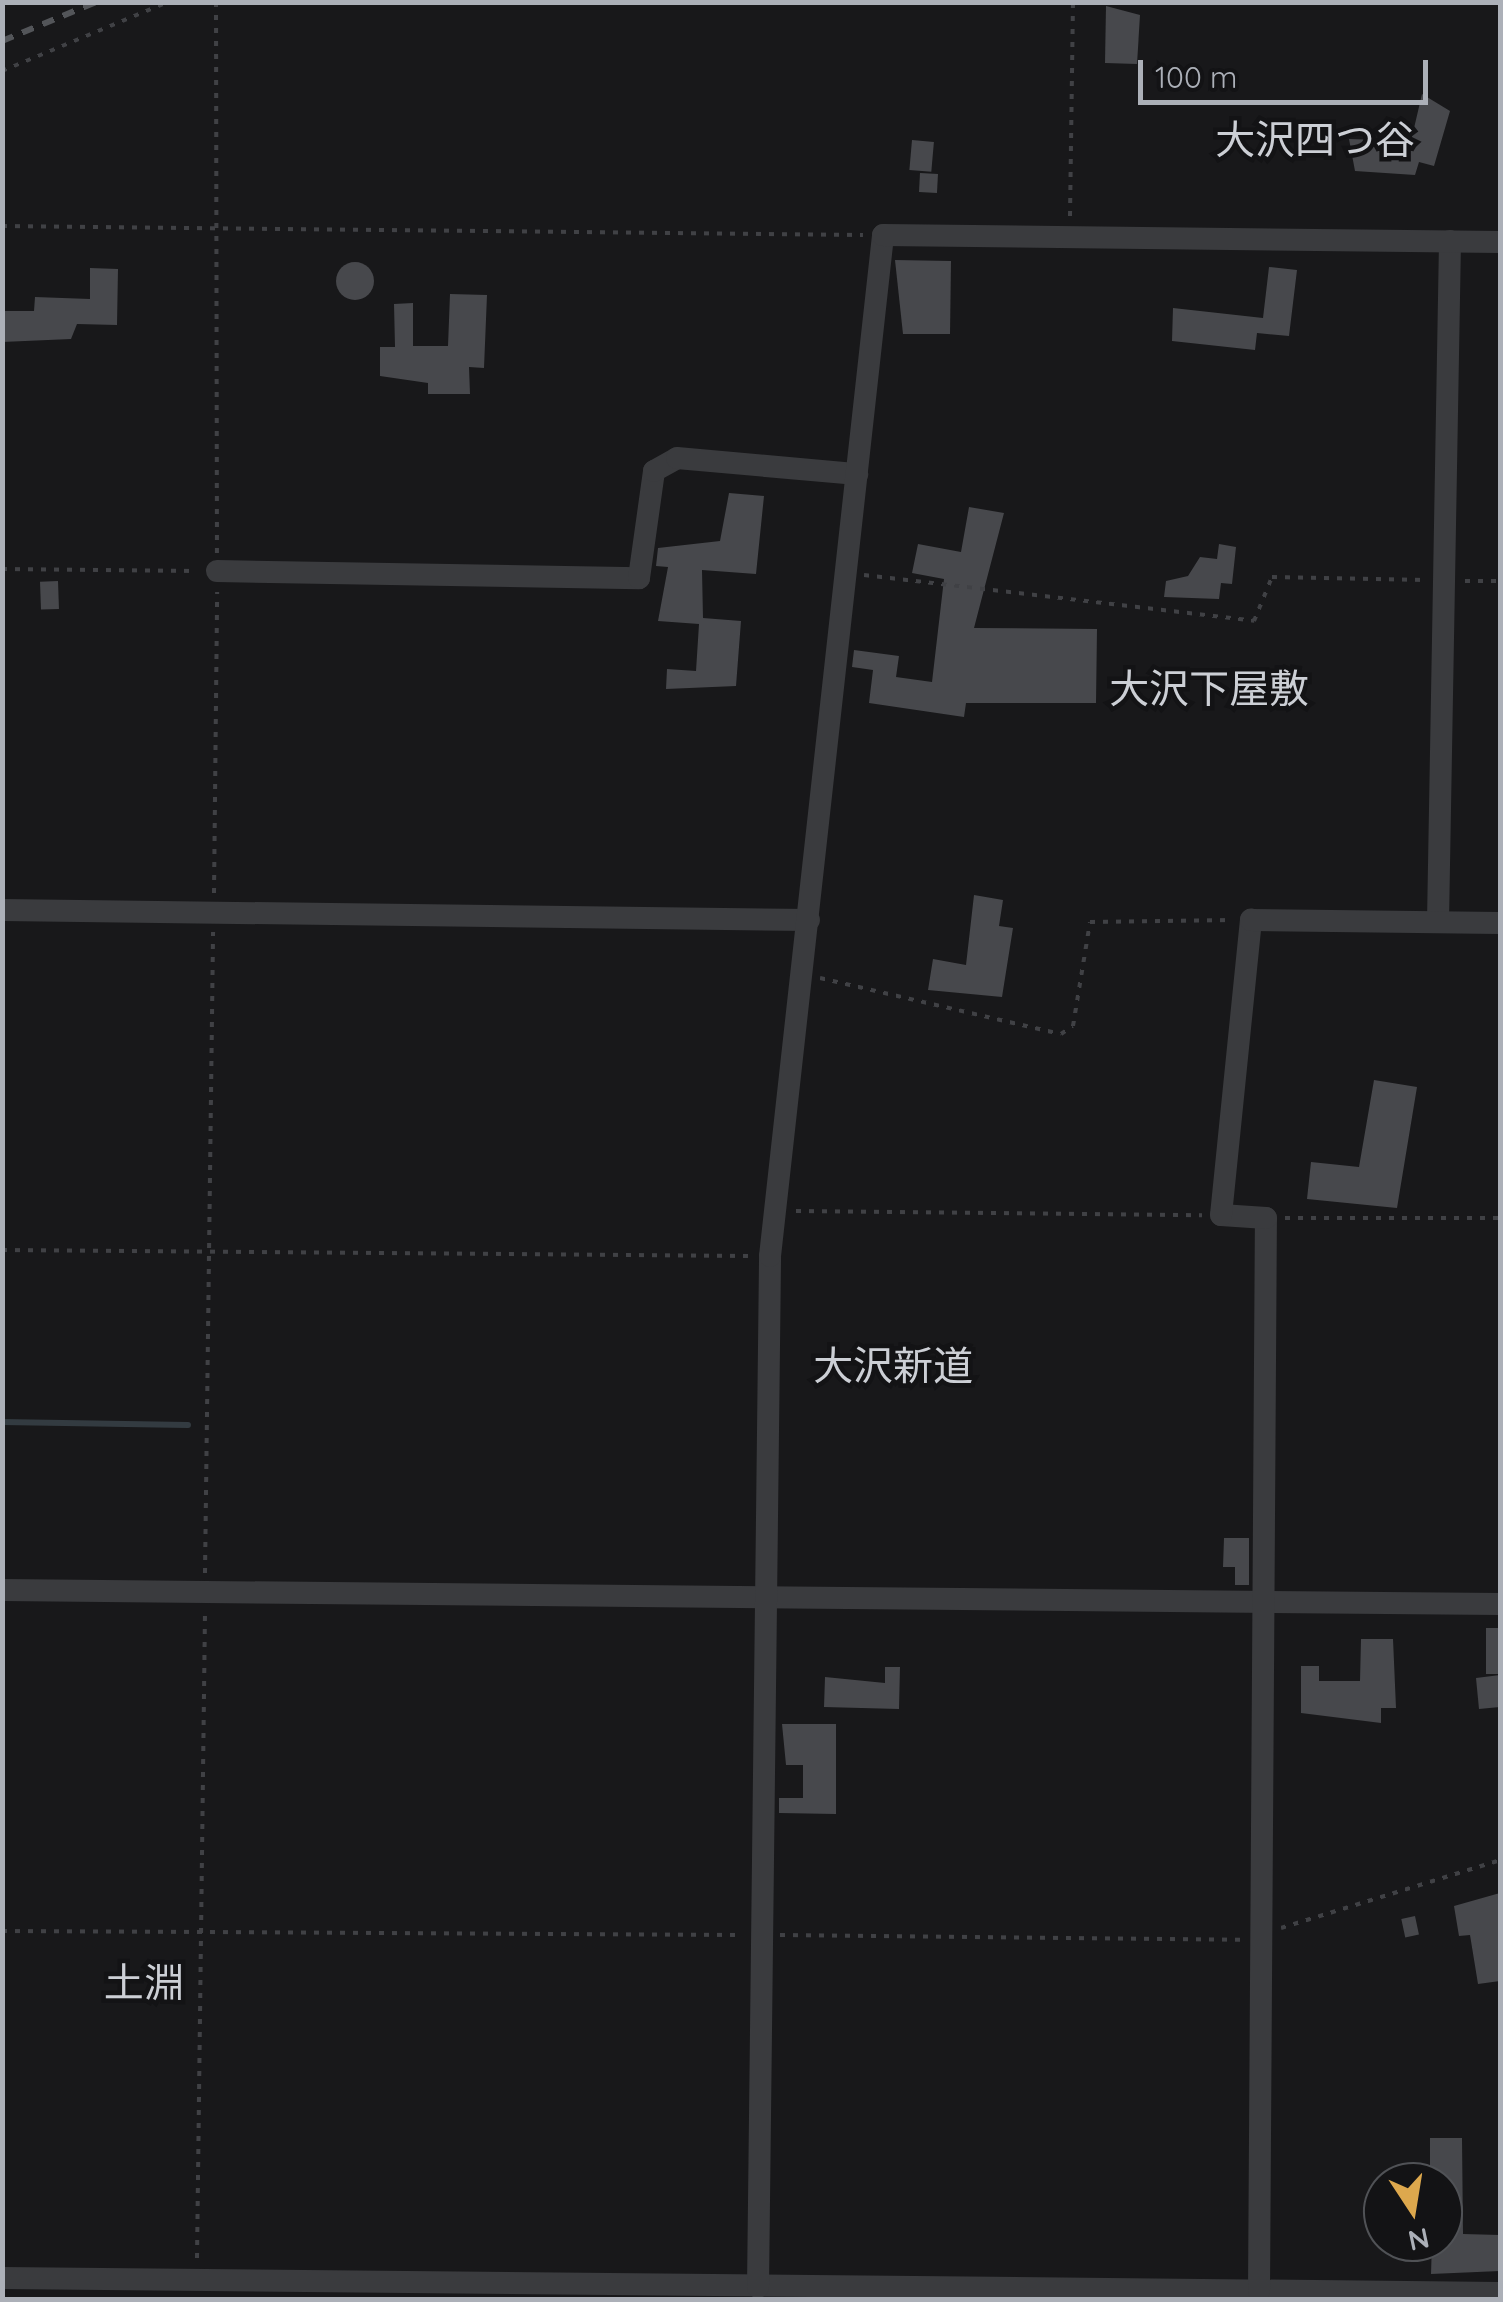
<!DOCTYPE html>
<html>
<head>
<meta charset="utf-8">
<style>
	body { margin:0 }
	#map { position:relative; width:1503px; height:2302px; overflow:hidden; background:#18181a; font-family:Quicksand,"Noto Sans JP",sans-serif }
	div>[style] { position:absolute }
	.stream>* { height:6px; margin:-3px; padding:0 3px; transform-origin:3px; border-radius:3px; background:#333b41 }
	.building>* { inset:0; background:#47484c; transform-origin:0 0 }
	.round { border-radius:50% }
	.path>* { height:4px; margin-top:-2px; transform-origin:0; background:repeating-linear-gradient(90deg,#404145 0 5px,transparent 0 13px) }
	.minor>* { height:22px; margin:-11px; padding:0 11px; transform-origin:11px; border-radius:11px; background:#3a3b3e }
	.rail>* { height:6px; margin-top:-3px; transform-origin:0; background:repeating-linear-gradient(90deg,#535559 0 12px,transparent 0 22px) }
	span { translate:-50% -50%; white-space:nowrap; text-align:center; line-height:1.15; -webkit-text-stroke:9px #131315; paint-order:stroke }
	.quarter-label { font-size:40px; color:#cccfd5 }
	.frame { position:absolute; inset:0; border:5px solid #acb0b8; pointer-events:none }
	.north { position:absolute; left:1363px; top:2162px; width:100px; height:100px; box-sizing:border-box; background:#131315; border:2px solid #505256; border-radius:50%; rotate:168deg; font-size:28px; font-weight:700; line-height:40px; text-align:center; color:#acb0b8 }
	.north::after { content:''; display:block; margin:auto; width:35px; height:45px; background:#dda84d; clip-path:polygon(50% 0,100% 100%,50% 72%,0 100%) }
	.scale { position:absolute; left:1138px; top:60px; width:290px; height:45px; box-sizing:border-box; border:5px solid #acb0b8; border-top:0; padding-left:12px; font-size:30px; line-height:35px; white-space:nowrap; color:#acb0b8; -webkit-text-stroke:8px #131315; paint-order:stroke }
</style>
</head>
<body>
<div id="map">
	<div class="stream">
		<i style="left:2px;top:1422px;width:186px;rotate:0.9deg"></i>
	</div>
	<div class="building">
		<i style="clip-path:polygon(1106px 6px,1140px 15px,1137px 64px,1105px 63px)"></i>
		<i style="clip-path:polygon(1422px 94px,1450px 111px,1434px 166px,1419px 162px,1415px 175px,1355px 171px,1349px 139px,1411px 141px)"></i>
		<i style="left:912px;top:140px;width:22px;height:30px;rotate:5deg"></i>
		<i style="left:920px;top:173px;width:18px;height:19px;rotate:3deg"></i>
		<i style="clip-path:polygon(895px 260px,951px 261px,950px 334px,903px 334px)"></i>
		<i class="round" style="left:336px;top:262px;width:38px;height:38px"></i>
		<i style="clip-path:polygon(1269px 267px,1297px 270px,1289px 336px,1257px 333px,1255px 350px,1172px 341px,1173px 308px,1263px 318px)"></i>
		<i style="clip-path:polygon(90px 268px,118px 269px,117px 325px,77px 324px,71px 339px,2px 342px,2px 311px,34px 311px,35px 297px,90px 299px)"></i>
		<i style="clip-path:polygon(450px 294px,487px 295px,484px 368px,469px 367px,470px 394px,428px 394px,428px 383px,380px 376px,380px 347px,395px 347px,394px 304px,413px 303px,413px 346px,448px 346px)"></i>
		<i style="clip-path:polygon(729px 493px,764px 496px,756px 574px,702px 570px,703px 618px,741px 621px,736px 686px,666px 689px,667px 669px,696px 671px,699px 624px,658px 621px,668px 567px,656px 566px,658px 548px,720px 541px)"></i>
		<i style="clip-path:polygon(969px 507px,1004px 513px,974px 628px,1097px 629px,1096px 703px,966px 703px,964px 717px,869px 703px,873px 670px,852px 667px,854px 650px,899px 656px,896px 677px,932px 682px,944px 579px,912px 573px,918px 544px,961px 552px)"></i>
		<i style="clip-path:polygon(1219px 544px,1236px 547px,1232px 584px,1221px 583px,1219px 599px,1164px 597px,1166px 581px,1188px 576px,1200px 557px,1217px 559px)"></i>
		<i style="left:58px;top:581px;width:28px;height:18px;rotate:88deg"></i>
		<i style="clip-path:polygon(974px 895px,1003px 900px,999px 926px,1013px 928px,1002px 997px,928px 990px,933px 959px,966px 965px)"></i>
		<i style="clip-path:polygon(1374px 1080px,1417px 1087px,1397px 1208px,1307px 1199px,1311px 1162px,1359px 1167px)"></i>
		<i style="clip-path:polygon(1224px 1538px,1249px 1538px,1249px 1585px,1235px 1585px,1235px 1567px,1223px 1567px)"></i>
		<i style="left:1500px;top:1628px;width:46px;height:14px;rotate:90deg"></i>
		<i style="clip-path:polygon(1361px 1639px,1393px 1639px,1396px 1708px,1381px 1708px,1381px 1723px,1301px 1713px,1301px 1666px,1319px 1666px,1319px 1681px,1360px 1681px)"></i>
		<i style="clip-path:polygon(885px 1667px,900px 1667px,899px 1709px,824px 1707px,825px 1677px,885px 1683px)"></i>
		<i style="clip-path:polygon(1500px 1675px,1500px 1707px,1479px 1709px,1476px 1678px)"></i>
		<i style="clip-path:polygon(782px 1724px,836px 1724px,836px 1814px,779px 1813px,779px 1798px,803px 1798px,803px 1765px,786px 1765px)"></i>
		<i style="clip-path:polygon(1500px 1893px,1500px 1981px,1478px 1984px,1470px 1935px,1459px 1936px,1454px 1906px)"></i>
		<i style="left:1415px;top:1916px;width:19px;height:14px;rotate:78deg"></i>
		<i style="clip-path:polygon(1430px 2138px,1462px 2138px,1463px 2234px,1500px 2235px,1500px 2271px,1431px 2274px,1432px 2242px,1443px 2242px,1443px 2182px,1430px 2182px)"></i>
	</div>
	<div class="path">
		<i style="left:216px;top:2px;width:551px;rotate:89.9deg"></i>
		<i style="left:2px;top:71px;width:180px;rotate:-22.6deg"></i>
		<i style="left:1070px;top:216px;width:214px;rotate:-89.2deg"></i>
		<i style="left:2px;top:226px;width:861px;rotate:0.6deg"></i>
		<i style="left:2px;top:569px;width:195px;rotate:0.6deg"></i>
		<i style="left:864px;top:575px;width:393px;rotate:6.7deg"></i>
		<i style="left:1254px;top:621px;width:48px;rotate:-67.8deg"></i>
		<i style="left:1272px;top:577px;width:154px;rotate:1.1deg"></i>
		<i style="left:1465px;top:581px;width:35px"></i>
		<i style="left:214px;top:893px;width:301px;rotate:-89.4deg"></i>
		<i style="left:820px;top:978px;width:247px;rotate:13.1deg"></i>
		<i style="left:1061px;top:1034px;width:14px;rotate:-34deg"></i>
		<i style="left:1073px;top:1026px;width:105px;rotate:-80.7deg"></i>
		<i style="left:1090px;top:922px;width:143px;rotate:-0.8deg"></i>
		<i style="left:796px;top:1211px;width:406px;rotate:0.6deg"></i>
		<i style="left:1285px;top:1218px;width:215px"></i>
		<i style="left:2px;top:1250px;width:746px;rotate:0.46deg"></i>
		<i style="left:205px;top:1573px;width:641px;rotate:-89.28deg"></i>
		<i style="left:1281px;top:1928px;width:229px;rotate:-17.2deg"></i>
		<i style="left:2px;top:1931px;width:739px;rotate:0.31deg"></i>
		<i style="left:780px;top:1935px;width:461px;rotate:0.6deg"></i>
		<i style="left:197px;top:2258px;width:646px;rotate:-89.29deg"></i>
	</div>
	<div class="minor">
		<i style="left:217px;top:571px;width:422px;rotate:1deg"></i>
		<i style="left:639px;top:578px;width:108px;rotate:-82deg"></i>
		<i style="left:654px;top:471px;width:26px;rotate:-29deg"></i>
		<i style="left:677px;top:458px;width:181px;rotate:5.1deg"></i>
		<i style="left:2px;top:910px;width:807px;rotate:0.71deg"></i>
		<i style="left:1438px;top:922px;width:681px;rotate:-88.99deg"></i>
		<i style="left:2px;top:1590px;width:1498px;rotate:0.54deg"></i>
		<i style="left:2px;top:2278px;width:1498px;rotate:0.57deg"></i>
		<i style="left:758px;top:2287px;width:1031px;rotate:-89.33deg"></i>
		<i style="left:770px;top:1256px;width:1027px;rotate:-83.68deg"></i>
		<i style="left:883px;top:235px;width:617px;rotate:0.65deg"></i>
		<i style="left:1259px;top:2291px;width:1073px;rotate:-89.63deg"></i>
		<i style="left:1266px;top:1218px;width:45px;rotate:-176.2deg"></i>
		<i style="left:1221px;top:1215px;width:297px;rotate:-84.2deg"></i>
		<i style="left:1251px;top:920px;width:249px;rotate:0.7deg"></i>
	</div>
	<div class="rail">
		<i style="left:2px;top:41px;width:102px;rotate:-22.5deg"></i>
	</div>
	<div class="quarter-label">
		<span style="left:1315px;top:139px">大沢四つ谷</span>
		<span style="left:1209px;top:688px">大沢下屋敷</span>
		<span style="left:893px;top:1365px">大沢新道</span>
		<span style="left:144px;top:1982px">土淵</span>
	</div>
	<div class="frame"></div>
	<div class="north">N</div>
	<div class="scale">100 m</div>
</div>
</body>
</html>
